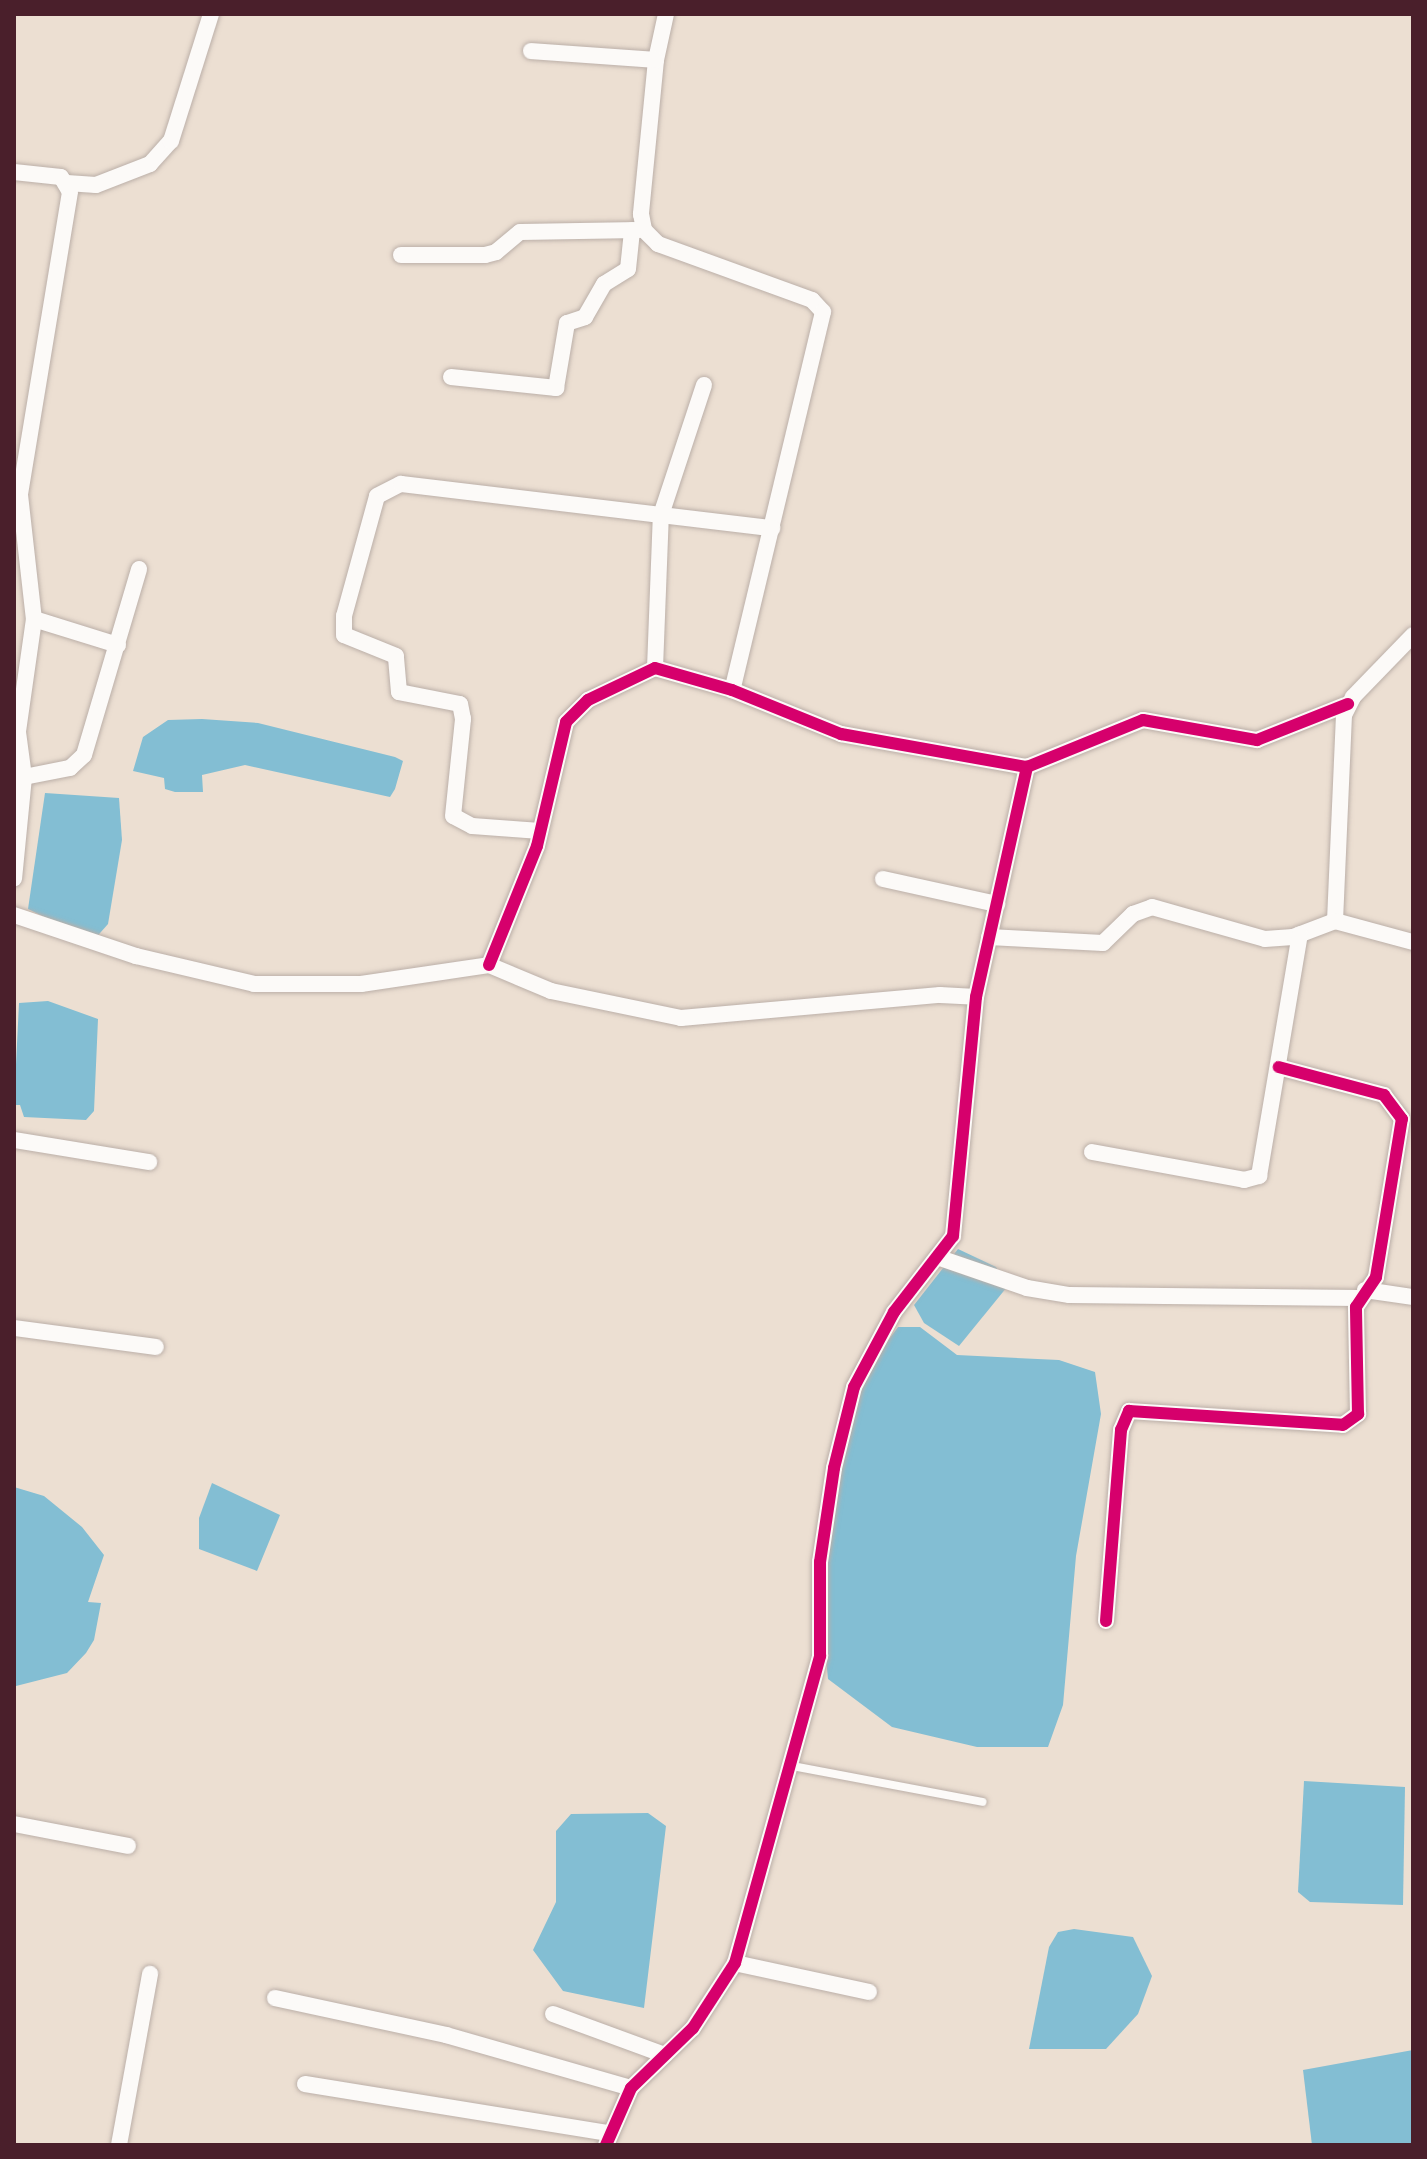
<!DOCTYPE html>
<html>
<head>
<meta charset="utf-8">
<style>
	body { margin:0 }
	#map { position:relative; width:1427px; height:2159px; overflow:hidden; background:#ecdfd2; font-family:"Comic Neue",sans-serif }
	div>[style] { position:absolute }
	.water>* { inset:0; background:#83bed3 }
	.roads { filter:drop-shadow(0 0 2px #bbafa8) drop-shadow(0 0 2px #bbafa8) }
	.service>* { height:8px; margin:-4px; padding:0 4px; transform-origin:4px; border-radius:4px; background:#fcfaf8 }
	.minor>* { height:16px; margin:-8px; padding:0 8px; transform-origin:8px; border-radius:8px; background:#fcfaf8 }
	.cycleway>* { height:12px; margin:-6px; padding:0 6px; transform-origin:6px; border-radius:6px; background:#d6006c }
	span { translate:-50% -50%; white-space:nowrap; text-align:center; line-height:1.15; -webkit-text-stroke:6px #fbf7ec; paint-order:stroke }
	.frame { position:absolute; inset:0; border:16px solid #4a1f2b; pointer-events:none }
</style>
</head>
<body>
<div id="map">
	<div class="water">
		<i style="clip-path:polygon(202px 719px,258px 723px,395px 757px,403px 761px,395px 789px,390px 797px,245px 765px,202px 775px,203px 792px,175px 792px,165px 789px,164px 778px,133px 771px,143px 737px,168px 720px)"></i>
		<i style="clip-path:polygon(45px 793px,119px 798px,122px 840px,108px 924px,93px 941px,28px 909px)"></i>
		<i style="clip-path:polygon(48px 1001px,98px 1019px,94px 1111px,86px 1120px,24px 1117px,20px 1105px,14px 1105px,19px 1003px)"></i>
		<i style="clip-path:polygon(958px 1249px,996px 1267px,1007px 1287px,959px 1346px,924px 1323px,914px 1305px)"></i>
		<i style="clip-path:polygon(898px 1327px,920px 1327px,957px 1355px,1059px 1360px,1095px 1372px,1101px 1414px,1076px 1556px,1063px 1705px,1048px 1747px,977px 1747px,892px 1727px,828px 1679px,820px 1598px,854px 1387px)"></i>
		<i style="clip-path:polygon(212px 1483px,280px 1515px,257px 1571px,199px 1549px,199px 1518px)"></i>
		<i style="clip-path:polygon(14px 1487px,44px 1496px,82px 1527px,104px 1555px,88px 1602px,101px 1603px,94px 1640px,86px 1653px,67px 1673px,16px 1686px)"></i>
		<i style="clip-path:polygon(1304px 1781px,1405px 1787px,1403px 1905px,1310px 1902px,1298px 1892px)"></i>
		<i style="clip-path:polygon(648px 1813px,666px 1826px,644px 2008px,563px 1991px,533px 1950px,556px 1902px,556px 1831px,571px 1814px)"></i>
		<i style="clip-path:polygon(1074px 1929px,1133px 1937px,1152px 1976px,1138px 2014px,1106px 2049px,1029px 2049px,1049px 1947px,1058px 1932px)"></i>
		<i style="clip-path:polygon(1413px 2050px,1413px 2145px,1312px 2145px,1303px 2070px)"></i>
	</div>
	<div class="roads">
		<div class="service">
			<i style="left:787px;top:1765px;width:199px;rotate:10.7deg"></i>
		</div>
		<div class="minor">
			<i style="left:666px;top:14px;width:47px;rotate:102.3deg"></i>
			<i style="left:656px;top:60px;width:155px;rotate:95.6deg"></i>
			<i style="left:641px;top:214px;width:16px;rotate:79deg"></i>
			<i style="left:644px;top:230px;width:20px;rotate:45deg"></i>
			<i style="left:658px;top:244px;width:164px;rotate:20deg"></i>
			<i style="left:812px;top:300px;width:16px;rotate:47deg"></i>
			<i style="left:823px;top:312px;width:389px;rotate:103.5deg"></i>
			<i style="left:531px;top:51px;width:125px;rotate:4.1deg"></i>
			<i style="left:14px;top:172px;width:47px;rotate:6.1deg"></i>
			<i style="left:61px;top:177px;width:17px;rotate:59deg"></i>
			<i style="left:70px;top:192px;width:307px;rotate:99.4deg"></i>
			<i style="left:20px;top:495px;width:125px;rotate:83.6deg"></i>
			<i style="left:34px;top:619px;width:114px;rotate:98.1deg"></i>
			<i style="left:18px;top:732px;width:45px;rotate:82.4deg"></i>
			<i style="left:24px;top:777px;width:102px;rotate:95.6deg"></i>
			<i style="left:67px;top:183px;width:29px;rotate:4deg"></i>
			<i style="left:96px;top:185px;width:58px;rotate:-21.3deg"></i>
			<i style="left:150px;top:164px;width:31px;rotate:-48deg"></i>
			<i style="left:171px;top:141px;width:133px;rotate:-72.5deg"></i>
			<i style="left:401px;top:255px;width:84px"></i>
			<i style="left:485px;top:255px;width:11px;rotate:-15deg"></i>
			<i style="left:496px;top:252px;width:31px;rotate:-40deg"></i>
			<i style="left:520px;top:232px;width:119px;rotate:-1deg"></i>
			<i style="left:451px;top:377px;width:106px;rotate:6deg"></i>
			<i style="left:556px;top:388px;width:66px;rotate:-80.4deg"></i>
			<i style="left:567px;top:323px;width:19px;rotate:-18deg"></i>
			<i style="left:585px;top:317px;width:38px;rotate:-60deg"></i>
			<i style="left:604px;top:284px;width:28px;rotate:-32deg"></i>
			<i style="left:628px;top:269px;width:39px;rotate:-84deg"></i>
			<i style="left:34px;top:619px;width:88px;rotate:17.2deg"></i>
			<i style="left:655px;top:668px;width:153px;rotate:-87.8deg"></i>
			<i style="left:661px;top:515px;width:137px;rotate:-71.7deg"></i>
			<i style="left:24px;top:777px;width:47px;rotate:-11.1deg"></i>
			<i style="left:70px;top:768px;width:19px;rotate:-43deg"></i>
			<i style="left:84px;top:755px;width:194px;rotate:-73.5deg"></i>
			<i style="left:540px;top:831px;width:68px;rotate:-175.8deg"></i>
			<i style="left:472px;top:826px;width:21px;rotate:-152deg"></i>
			<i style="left:453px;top:816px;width:98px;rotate:-84.1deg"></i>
			<i style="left:463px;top:719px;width:15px;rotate:-101deg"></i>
			<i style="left:460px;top:704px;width:62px;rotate:-168.9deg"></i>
			<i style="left:399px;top:692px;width:36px;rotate:-95deg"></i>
			<i style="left:396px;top:656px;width:56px;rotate:-158deg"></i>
			<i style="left:344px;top:635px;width:19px;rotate:-90deg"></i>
			<i style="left:344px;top:616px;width:124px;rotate:-74.6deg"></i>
			<i style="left:377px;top:496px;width:27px;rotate:-27deg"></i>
			<i style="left:401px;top:484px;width:374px;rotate:6.8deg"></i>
			<i style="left:883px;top:879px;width:117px;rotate:12.4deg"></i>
			<i style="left:14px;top:915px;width:129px;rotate:18.6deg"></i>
			<i style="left:136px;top:956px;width:121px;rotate:13.3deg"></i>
			<i style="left:254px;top:984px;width:107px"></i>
			<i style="left:361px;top:984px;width:129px;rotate:-8.4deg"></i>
			<i style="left:489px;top:965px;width:67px;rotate:22.8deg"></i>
			<i style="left:551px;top:991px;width:133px;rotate:11.7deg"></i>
			<i style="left:681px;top:1018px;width:260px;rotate:-5.1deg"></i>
			<i style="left:940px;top:995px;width:36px;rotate:3deg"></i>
			<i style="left:1335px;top:921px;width:206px;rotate:-87.5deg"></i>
			<i style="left:1344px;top:715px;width:20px;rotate:-63deg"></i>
			<i style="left:1353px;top:697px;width:86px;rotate:-45.9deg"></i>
			<i style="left:989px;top:937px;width:114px;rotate:3deg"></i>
			<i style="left:1103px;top:943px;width:42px;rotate:-44deg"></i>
			<i style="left:1133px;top:914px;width:20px;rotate:-20deg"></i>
			<i style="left:1152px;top:907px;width:117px;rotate:15.8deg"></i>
			<i style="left:1265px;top:939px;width:28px;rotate:-4deg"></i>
			<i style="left:1293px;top:937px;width:45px;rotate:-20.9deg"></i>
			<i style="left:1335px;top:921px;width:81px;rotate:15.1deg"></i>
			<i style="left:489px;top:965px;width:128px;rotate:-68deg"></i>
			<i style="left:537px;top:846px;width:127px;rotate:-76.8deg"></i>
			<i style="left:566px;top:722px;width:31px;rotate:-45deg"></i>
			<i style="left:588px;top:700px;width:74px;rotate:-25.5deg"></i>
			<i style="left:655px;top:668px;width:80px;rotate:15.9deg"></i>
			<i style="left:732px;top:690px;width:118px;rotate:22deg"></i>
			<i style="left:841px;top:734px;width:189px;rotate:10.1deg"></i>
			<i style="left:1027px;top:767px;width:125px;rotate:-22.1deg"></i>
			<i style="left:1143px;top:720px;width:116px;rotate:10deg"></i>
			<i style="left:1257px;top:740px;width:98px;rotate:-21.6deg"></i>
			<i style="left:14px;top:1140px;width:137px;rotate:9.3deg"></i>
			<i style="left:1092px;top:1152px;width:155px;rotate:10.4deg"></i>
			<i style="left:1244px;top:1180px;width:16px;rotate:-15deg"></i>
			<i style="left:1259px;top:1176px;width:245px;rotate:-80.4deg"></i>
			<i style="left:937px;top:1257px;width:95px;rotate:19deg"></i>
			<i style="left:1027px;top:1288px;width:43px;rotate:9.5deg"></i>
			<i style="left:1069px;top:1295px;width:289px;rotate:0.6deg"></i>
			<i style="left:1365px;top:1290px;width:49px;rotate:8.3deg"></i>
			<i style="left:14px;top:1328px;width:143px;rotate:7.6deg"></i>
			<i style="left:1106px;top:1621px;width:192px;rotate:-85.5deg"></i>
			<i style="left:1121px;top:1430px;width:21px;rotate:-67deg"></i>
			<i style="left:1129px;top:1411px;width:214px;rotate:3.7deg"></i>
			<i style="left:1343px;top:1425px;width:19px;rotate:-36deg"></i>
			<i style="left:1358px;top:1414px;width:107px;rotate:-91.1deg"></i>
			<i style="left:1356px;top:1307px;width:36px;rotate:-56deg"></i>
			<i style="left:1376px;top:1277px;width:160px;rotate:-80.7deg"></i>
			<i style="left:1402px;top:1119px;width:30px;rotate:-127deg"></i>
			<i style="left:1384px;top:1095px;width:109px;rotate:-165.1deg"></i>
			<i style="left:14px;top:1824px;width:116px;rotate:10.9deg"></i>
			<i style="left:735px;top:1963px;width:137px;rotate:12.2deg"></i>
			<i style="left:275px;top:1998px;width:175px;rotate:12.2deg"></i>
			<i style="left:446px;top:2035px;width:192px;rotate:16deg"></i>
			<i style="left:553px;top:2014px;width:119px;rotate:20.1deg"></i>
			<i style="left:305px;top:2084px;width:306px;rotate:9.2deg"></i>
			<i style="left:119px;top:2145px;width:174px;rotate:-79.7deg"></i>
			<i style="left:606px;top:2145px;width:62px;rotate:-66.3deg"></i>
			<i style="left:631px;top:2088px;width:86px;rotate:-44.1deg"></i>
			<i style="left:693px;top:2028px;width:77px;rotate:-57.1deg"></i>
			<i style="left:735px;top:1963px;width:319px;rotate:-74.5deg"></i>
			<i style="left:820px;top:1656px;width:94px;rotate:-90deg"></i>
			<i style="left:820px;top:1562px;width:95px;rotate:-81.5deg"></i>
			<i style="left:834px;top:1468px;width:83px;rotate:-76.1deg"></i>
			<i style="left:854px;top:1387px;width:85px;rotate:-61.9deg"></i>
			<i style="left:894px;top:1312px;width:96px;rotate:-52.2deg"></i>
			<i style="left:953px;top:1236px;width:240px;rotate:-84.5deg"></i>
			<i style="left:976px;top:997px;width:236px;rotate:-77.5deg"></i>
		</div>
	</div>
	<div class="cycleway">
		<i style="left:489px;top:965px;width:128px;rotate:-68deg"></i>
		<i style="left:537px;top:846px;width:127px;rotate:-76.8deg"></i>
		<i style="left:566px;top:722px;width:31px;rotate:-45deg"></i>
		<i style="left:588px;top:700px;width:74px;rotate:-25.5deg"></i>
		<i style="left:655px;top:668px;width:80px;rotate:15.9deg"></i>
		<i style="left:732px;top:690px;width:118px;rotate:22deg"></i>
		<i style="left:841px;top:734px;width:189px;rotate:10.1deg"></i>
		<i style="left:1027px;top:767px;width:125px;rotate:-22.1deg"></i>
		<i style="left:1143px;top:720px;width:116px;rotate:10deg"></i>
		<i style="left:1257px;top:740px;width:98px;rotate:-21.6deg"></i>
		<i style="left:1106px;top:1621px;width:192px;rotate:-85.5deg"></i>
		<i style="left:1121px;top:1430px;width:21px;rotate:-67deg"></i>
		<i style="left:1129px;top:1411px;width:214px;rotate:3.7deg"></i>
		<i style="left:1343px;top:1425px;width:19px;rotate:-36deg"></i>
		<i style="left:1358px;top:1414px;width:107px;rotate:-91.1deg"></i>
		<i style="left:1356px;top:1307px;width:36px;rotate:-56deg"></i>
		<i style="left:1376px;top:1277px;width:160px;rotate:-80.7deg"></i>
		<i style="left:1402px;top:1119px;width:30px;rotate:-127deg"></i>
		<i style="left:1384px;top:1095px;width:109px;rotate:-165.1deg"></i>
		<i style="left:606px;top:2145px;width:62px;rotate:-66.3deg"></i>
		<i style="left:631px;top:2088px;width:86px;rotate:-44.1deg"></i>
		<i style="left:693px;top:2028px;width:77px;rotate:-57.1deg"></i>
		<i style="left:735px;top:1963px;width:319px;rotate:-74.5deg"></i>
		<i style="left:820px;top:1656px;width:94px;rotate:-90deg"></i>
		<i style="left:820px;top:1562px;width:95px;rotate:-81.5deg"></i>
		<i style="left:834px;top:1468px;width:83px;rotate:-76.1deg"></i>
		<i style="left:854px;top:1387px;width:85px;rotate:-61.9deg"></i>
		<i style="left:894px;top:1312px;width:96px;rotate:-52.2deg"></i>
		<i style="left:953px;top:1236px;width:240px;rotate:-84.5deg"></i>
		<i style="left:976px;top:997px;width:236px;rotate:-77.5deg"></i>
	</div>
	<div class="frame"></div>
</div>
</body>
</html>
